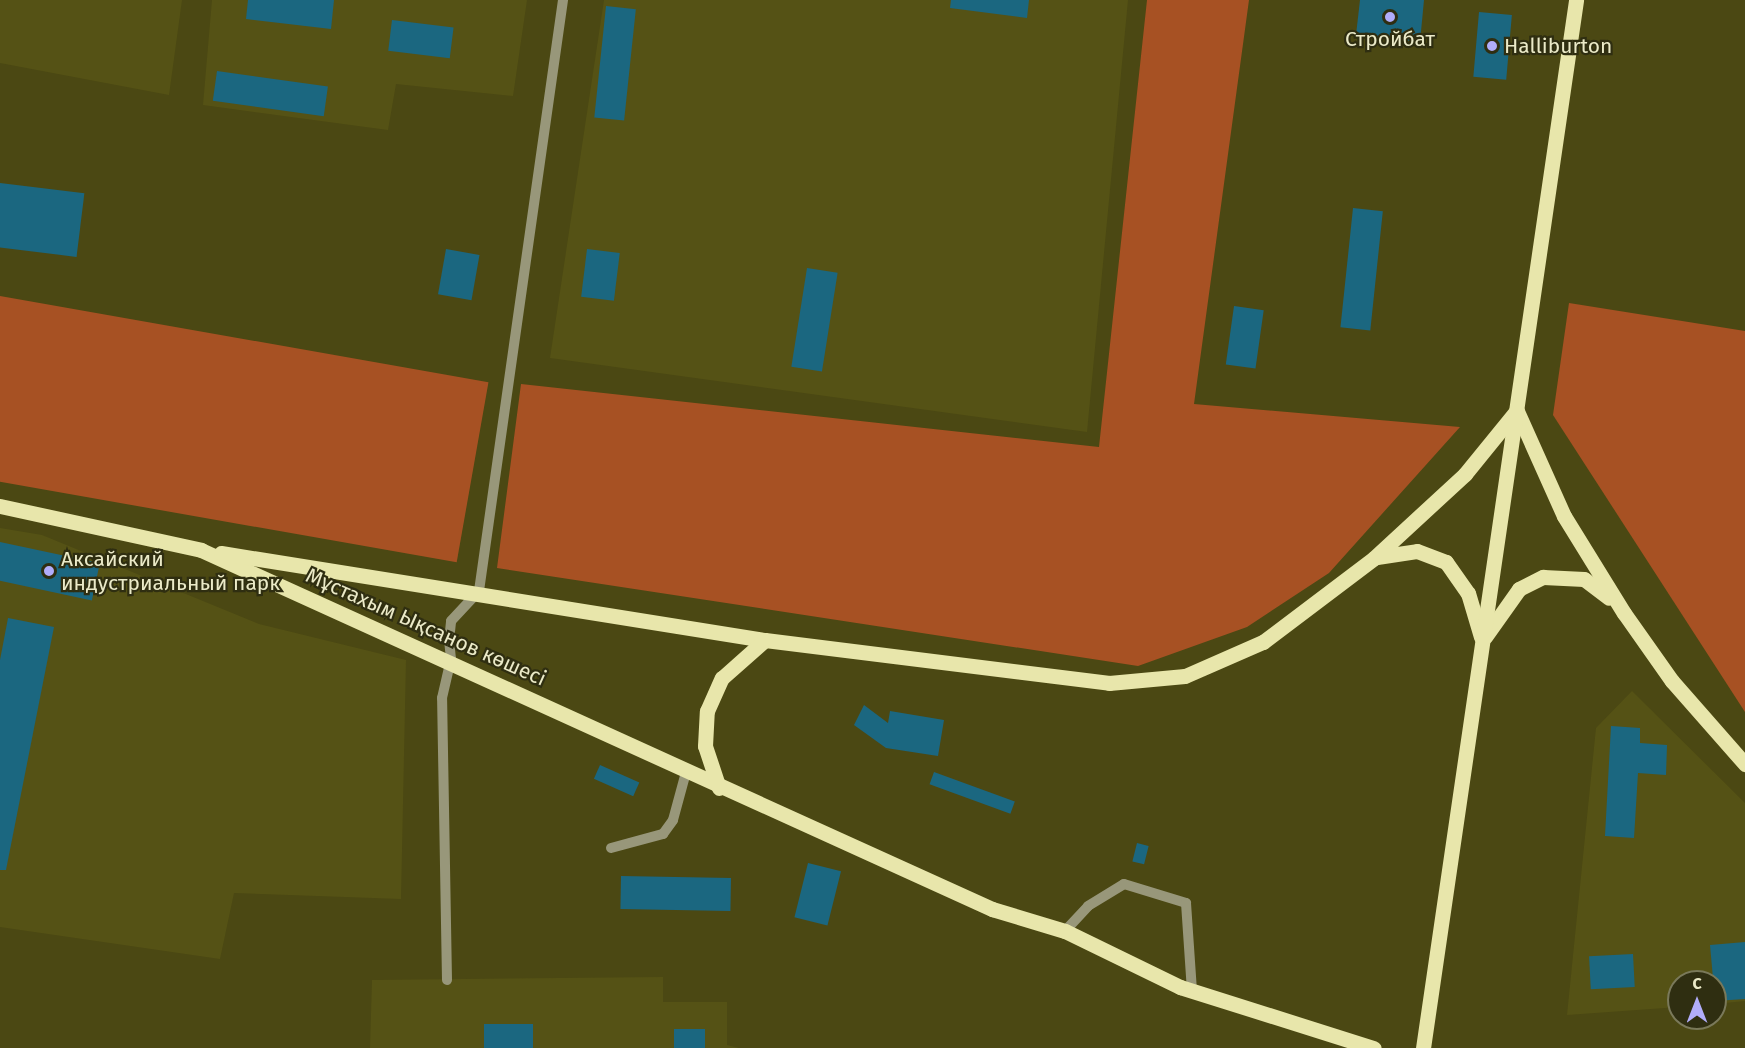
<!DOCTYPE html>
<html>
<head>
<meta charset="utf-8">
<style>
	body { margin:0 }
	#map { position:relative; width:1745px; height:1048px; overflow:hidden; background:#4b4813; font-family:"Fira Sans",sans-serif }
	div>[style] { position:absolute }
	.built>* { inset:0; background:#555215 }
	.green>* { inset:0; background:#a75123; transform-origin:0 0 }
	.building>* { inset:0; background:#1b6780; transform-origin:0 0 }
	.minor>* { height:10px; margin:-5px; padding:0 5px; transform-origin:5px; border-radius:5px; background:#98977a }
	.major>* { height:15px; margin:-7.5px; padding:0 7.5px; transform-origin:7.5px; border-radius:7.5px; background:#e8e6ab }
	.dots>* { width:16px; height:16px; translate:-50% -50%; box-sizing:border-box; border:3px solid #2f2e11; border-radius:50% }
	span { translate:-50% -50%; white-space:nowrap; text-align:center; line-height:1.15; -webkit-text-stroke:4.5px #2f2e11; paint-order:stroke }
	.poi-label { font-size:21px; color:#ebeac8 }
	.left { translate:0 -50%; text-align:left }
	.street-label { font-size:21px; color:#ebeac8 }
	.north { position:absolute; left:1667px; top:970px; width:60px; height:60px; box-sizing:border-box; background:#2f2e11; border:2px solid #7a795a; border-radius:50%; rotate:0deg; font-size:16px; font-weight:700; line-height:24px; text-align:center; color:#ebeac8 }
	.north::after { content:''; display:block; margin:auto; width:21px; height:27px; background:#b1adfa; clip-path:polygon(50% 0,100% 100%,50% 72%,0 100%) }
</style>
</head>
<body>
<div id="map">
	<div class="built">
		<i style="clip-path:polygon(0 0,182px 0,169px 95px,0 63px)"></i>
		<i style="clip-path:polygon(212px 0,527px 0,513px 96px,396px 84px,388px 130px,203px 105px)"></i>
		<i style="clip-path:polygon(604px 0,1128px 0,1087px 432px,550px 358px)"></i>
		<i style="clip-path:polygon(0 528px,42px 535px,259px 624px,406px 660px,401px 899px,234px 893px,220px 959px,0 927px)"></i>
		<i style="clip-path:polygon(1632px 691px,1745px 803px,1745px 1001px,1715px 1004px,1715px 982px,1679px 982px,1679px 1007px,1567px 1015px,1596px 728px)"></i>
		<i style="clip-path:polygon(663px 977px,663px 1002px,727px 1002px,727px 1045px,739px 1048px,370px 1048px,372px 980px)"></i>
	</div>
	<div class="green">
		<i style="clip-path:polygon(1147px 0,1249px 0,1194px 404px,1460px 427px,1329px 573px,1247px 627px,1138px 666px,497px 568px,521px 384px,1099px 447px)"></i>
		<i style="left:0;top:296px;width:496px;height:183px;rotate:10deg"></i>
		<i style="clip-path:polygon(1569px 303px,1745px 331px,1745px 712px,1553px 415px)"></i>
	</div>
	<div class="building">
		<i style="clip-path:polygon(248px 0,334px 0,331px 29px,246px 19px)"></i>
		<i style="clip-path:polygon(951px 0,1029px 0,1027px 18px,950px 8px)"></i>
		<i style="clip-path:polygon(1360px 0,1424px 0,1420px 42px,1356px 35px)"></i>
		<i style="left:606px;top:6px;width:30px;height:112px;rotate:6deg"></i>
		<i style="left:1479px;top:12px;width:33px;height:65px;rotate:5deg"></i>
		<i style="left:392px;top:20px;width:62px;height:31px;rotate:7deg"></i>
		<i style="left:217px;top:71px;width:112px;height:30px;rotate:8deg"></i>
		<i style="left:0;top:183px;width:85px;height:64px;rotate:7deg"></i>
		<i style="left:1353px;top:208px;width:30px;height:120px;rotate:6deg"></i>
		<i style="left:446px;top:249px;width:34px;height:46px;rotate:10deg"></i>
		<i style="left:587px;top:249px;width:33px;height:48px;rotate:7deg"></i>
		<i style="left:807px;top:268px;width:31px;height:100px;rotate:9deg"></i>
		<i style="left:1234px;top:306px;width:30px;height:59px;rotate:8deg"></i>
		<i style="left:0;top:542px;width:102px;height:38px;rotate:12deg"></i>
		<i style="clip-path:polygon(8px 618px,54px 627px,6px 870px,0 870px,0 660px)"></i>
		<i style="clip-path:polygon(864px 705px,888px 723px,890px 711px,944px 720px,938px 756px,886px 748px,854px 725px)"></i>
		<i style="clip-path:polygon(1611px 726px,1640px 728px,1640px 743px,1667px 745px,1666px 775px,1638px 773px,1634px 838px,1605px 836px)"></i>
		<i style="left:600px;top:765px;width:43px;height:15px;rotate:24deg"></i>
		<i style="left:934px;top:772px;width:86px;height:13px;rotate:20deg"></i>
		<i style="left:1137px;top:843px;width:12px;height:19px;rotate:14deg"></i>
		<i style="left:808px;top:863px;width:34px;height:56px;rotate:14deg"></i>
		<i style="left:621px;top:876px;width:110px;height:33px;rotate:1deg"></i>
		<i style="clip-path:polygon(1745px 942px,1745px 999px,1715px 1001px,1710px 945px)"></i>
		<i style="left:1633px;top:954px;width:33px;height:44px;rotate:87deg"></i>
		<i style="left:484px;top:1024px;width:49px;height:24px"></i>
		<i style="left:674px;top:1029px;width:31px;height:19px"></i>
	</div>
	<div class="minor">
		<i style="left:611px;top:848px;width:54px;rotate:-15.1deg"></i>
		<i style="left:663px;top:834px;width:17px;rotate:-54deg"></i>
		<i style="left:673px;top:820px;width:50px;rotate:-74.8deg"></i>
		<i style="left:1065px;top:931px;width:34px;rotate:-47deg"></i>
		<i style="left:1088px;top:906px;width:42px;rotate:-31.4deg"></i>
		<i style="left:1124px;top:884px;width:65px;rotate:17deg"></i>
		<i style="left:1186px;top:903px;width:88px;rotate:86.1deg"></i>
		<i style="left:447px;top:980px;width:282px;rotate:-91deg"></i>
		<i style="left:442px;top:698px;width:40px;rotate:-77deg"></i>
		<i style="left:451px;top:659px;width:18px;rotate:-96deg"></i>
		<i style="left:449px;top:641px;width:20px;rotate:-84deg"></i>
		<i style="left:451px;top:621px;width:41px;rotate:-47deg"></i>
		<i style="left:479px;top:591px;width:597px;rotate:-81.91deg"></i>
	</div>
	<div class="major">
		<i style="left:1517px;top:411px;width:115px;rotate:65.9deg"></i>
		<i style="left:1564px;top:516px;width:114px;rotate:58.3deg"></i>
		<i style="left:1624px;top:613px;width:83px;rotate:54.8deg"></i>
		<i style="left:1672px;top:681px;width:111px;rotate:48.7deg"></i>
		<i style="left:0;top:506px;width:206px;rotate:12.3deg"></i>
		<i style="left:201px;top:550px;width:869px;rotate:24.41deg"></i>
		<i style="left:992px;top:909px;width:76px;rotate:16.8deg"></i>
		<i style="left:1065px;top:931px;width:128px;rotate:26deg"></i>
		<i style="left:1180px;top:987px;width:203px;rotate:17.5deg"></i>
		<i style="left:221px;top:553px;width:551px;rotate:9.09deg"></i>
		<i style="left:765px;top:640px;width:347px;rotate:7.1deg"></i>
		<i style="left:1109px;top:683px;width:76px;rotate:-5.3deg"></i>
		<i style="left:1185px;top:676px;width:85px;rotate:-23.6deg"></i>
		<i style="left:1263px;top:642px;width:139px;rotate:-37.1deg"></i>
		<i style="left:1374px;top:558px;width:124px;rotate:-42.7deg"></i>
		<i style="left:1465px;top:474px;width:82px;rotate:-50.9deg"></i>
		<i style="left:1377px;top:557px;width:40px;rotate:-8.5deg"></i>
		<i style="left:1417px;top:551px;width:31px;rotate:21deg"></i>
		<i style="left:1446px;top:562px;width:38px;rotate:55deg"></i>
		<i style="left:1468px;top:593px;width:46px;rotate:73.5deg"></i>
		<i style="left:1485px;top:637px;width:59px;rotate:-54.7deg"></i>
		<i style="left:1519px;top:589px;width:27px;rotate:-27deg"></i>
		<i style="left:1543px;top:577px;width:41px;rotate:2.8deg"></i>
		<i style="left:1584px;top:579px;width:31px;rotate:37deg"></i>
		<i style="left:719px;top:788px;width:44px;rotate:-108.4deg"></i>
		<i style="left:705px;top:746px;width:35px;rotate:-87deg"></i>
		<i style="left:707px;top:711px;width:36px;rotate:-66deg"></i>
		<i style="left:722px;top:678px;width:57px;rotate:-41.5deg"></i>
		<i style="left:1423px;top:1048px;width:1059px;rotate:-81.69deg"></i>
	</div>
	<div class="dots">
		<i style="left:1390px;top:17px;background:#b1adfa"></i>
		<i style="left:1492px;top:46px;background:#b1adfa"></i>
		<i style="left:49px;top:571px;background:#b1adfa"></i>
	</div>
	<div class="poi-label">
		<span style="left:1390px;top:39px">Стройбат</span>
		<span class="left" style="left:1504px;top:46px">Halliburton</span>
		<span class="left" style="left:61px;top:571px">Аксайский<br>индустриальный парк</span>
	</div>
	<div class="street-label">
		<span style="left:426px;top:627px;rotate:24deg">Мұстахым Ықсанов көшесі</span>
	</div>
	<div class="north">С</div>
</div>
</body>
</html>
